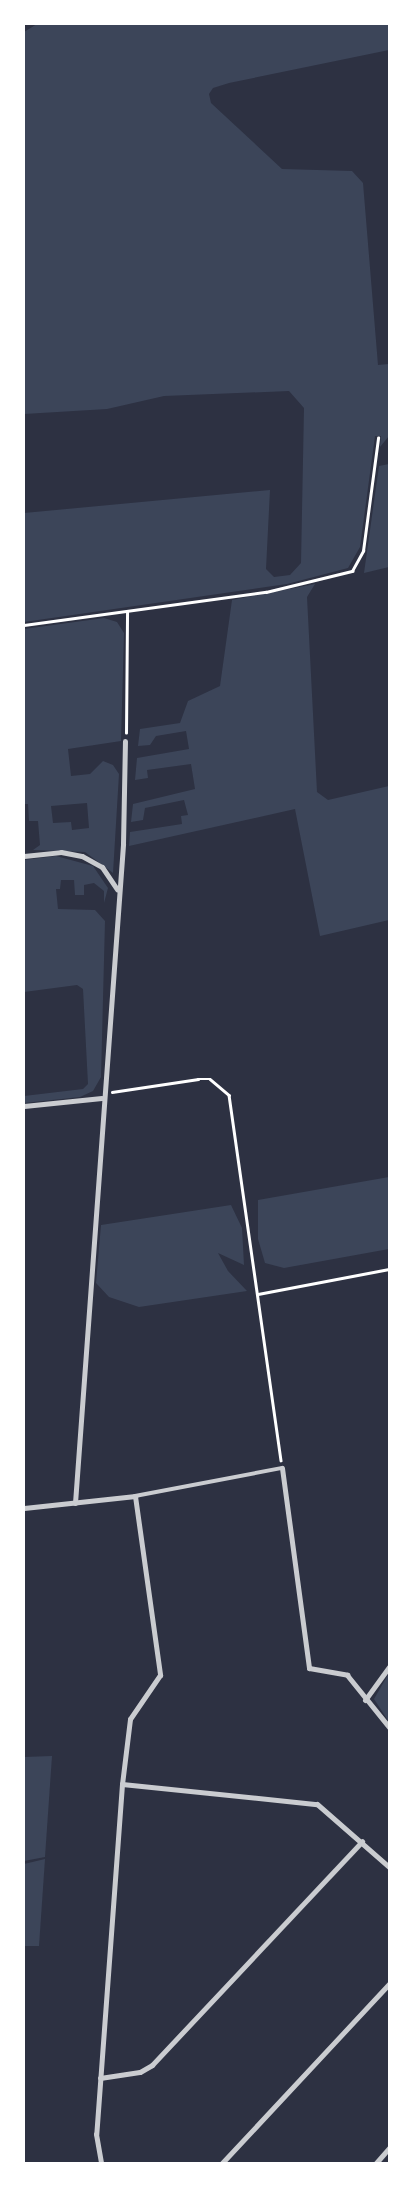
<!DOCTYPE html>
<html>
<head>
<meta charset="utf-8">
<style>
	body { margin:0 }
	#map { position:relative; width:413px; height:2187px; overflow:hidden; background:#2d3142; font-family:"Roboto Serif",serif }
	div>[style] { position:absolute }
	.green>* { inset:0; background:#3c4559 }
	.path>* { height:2.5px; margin:-1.25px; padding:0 1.25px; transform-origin:1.25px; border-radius:1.25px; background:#fff }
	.service>* { height:4px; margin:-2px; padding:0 2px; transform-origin:2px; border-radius:2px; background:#caccd0 }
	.minor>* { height:5px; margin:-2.5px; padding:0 2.5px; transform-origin:2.5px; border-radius:2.5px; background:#caccd0 }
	span { translate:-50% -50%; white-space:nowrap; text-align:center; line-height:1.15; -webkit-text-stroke:5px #fff; paint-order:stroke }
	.frame { position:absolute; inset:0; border:25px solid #fff; pointer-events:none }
</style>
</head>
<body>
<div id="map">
	<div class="green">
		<i style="clip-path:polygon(37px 24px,389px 24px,389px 50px,229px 83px,213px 88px,209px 94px,211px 103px,282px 169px,352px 171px,363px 183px,378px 365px,389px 364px,389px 436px,380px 447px,381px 436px,375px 436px,360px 547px,348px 568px,287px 584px,24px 622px,24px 513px,270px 490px,266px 569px,274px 577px,290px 575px,301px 563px,304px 408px,289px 391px,164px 396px,107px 409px,24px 414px,24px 32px)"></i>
		<i style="clip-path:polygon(389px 464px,389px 567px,364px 573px,379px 466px)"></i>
		<i style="clip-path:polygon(315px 584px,307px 597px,317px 792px,328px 800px,389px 786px,389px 920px,320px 936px,295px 809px,129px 846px,130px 832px,182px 824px,181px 816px,188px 815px,184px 800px,145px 808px,143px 820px,131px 822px,133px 804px,195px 789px,191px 764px,147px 770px,148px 778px,135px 780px,137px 758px,189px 749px,186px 731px,156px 736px,150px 745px,138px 746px,140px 729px,180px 723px,188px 701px,220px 686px,232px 600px)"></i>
		<i style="clip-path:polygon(evenodd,104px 618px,117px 622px,124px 633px,121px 741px,68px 749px,71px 776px,90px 774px,103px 761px,113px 765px,119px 774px,113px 873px,85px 852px,33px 850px,40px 845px,38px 821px,29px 821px,28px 804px,24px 804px,24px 629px,104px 618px,87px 803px,89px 828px,72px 830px,71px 822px,53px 823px,51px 806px,87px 803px)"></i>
		<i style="clip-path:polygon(56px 856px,93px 866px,108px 888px,104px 903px,104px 891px,94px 883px,84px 885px,84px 895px,75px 895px,74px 880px,61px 880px,60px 889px,56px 889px,58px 909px,95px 910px,105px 921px,101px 1077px,93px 1091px,80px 1097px,24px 1103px,24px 1096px,83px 1089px,88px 1084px,83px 989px,77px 985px,24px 992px,24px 860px)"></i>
		<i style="clip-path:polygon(389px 1177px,389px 1249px,284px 1268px,265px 1263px,258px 1239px,258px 1200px)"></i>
		<i style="clip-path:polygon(231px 1205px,242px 1228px,244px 1265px,218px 1253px,228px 1271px,247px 1291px,139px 1307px,109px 1297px,96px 1283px,101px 1225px)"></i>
		<i style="clip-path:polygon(389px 1673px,389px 1722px,374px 1699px)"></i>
		<i style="clip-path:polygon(52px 1756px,45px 1857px,24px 1861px,24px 1757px)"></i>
		<i style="clip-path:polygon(45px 1859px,39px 1946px,24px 1946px,24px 1864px)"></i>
	</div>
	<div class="path">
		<i style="left:24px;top:625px;width:244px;rotate:-7.8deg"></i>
		<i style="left:266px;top:592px;width:89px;rotate:-13.7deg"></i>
		<i style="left:352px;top:571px;width:23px;rotate:-61deg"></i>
		<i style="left:363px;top:551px;width:114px;rotate:-82.4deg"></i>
		<i style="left:126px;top:733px;width:121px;rotate:-89.5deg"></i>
		<i style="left:112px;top:1092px;width:87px;rotate:-8.6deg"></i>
		<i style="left:198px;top:1079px;width:12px"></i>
		<i style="left:210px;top:1079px;width:25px;rotate:40deg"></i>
		<i style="left:229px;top:1095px;width:369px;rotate:81.9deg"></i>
		<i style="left:258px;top:1294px;width:133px;rotate:-10.8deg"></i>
	</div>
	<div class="service">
		<i style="left:135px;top:1496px;width:150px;rotate:-10.8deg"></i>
	</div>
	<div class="minor">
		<i style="left:24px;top:856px;width:37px;rotate:-6deg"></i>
		<i style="left:61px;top:852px;width:21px;rotate:11deg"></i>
		<i style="left:82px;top:856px;width:23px;rotate:29deg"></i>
		<i style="left:102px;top:867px;width:27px;rotate:56deg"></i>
		<i style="left:24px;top:1106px;width:78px;rotate:-5.9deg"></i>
		<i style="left:282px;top:1468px;width:202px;rotate:82.3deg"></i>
		<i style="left:309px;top:1668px;width:39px;rotate:10deg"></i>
		<i style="left:347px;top:1675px;width:67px;rotate:51.1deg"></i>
		<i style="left:75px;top:1503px;width:661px;rotate:-85.83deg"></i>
		<i style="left:123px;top:844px;width:103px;rotate:-88.9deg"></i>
		<i style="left:24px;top:1508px;width:112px;rotate:-6.2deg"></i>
		<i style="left:135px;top:1496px;width:181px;rotate:82deg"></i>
		<i style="left:160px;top:1675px;width:53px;rotate:124.3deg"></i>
		<i style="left:130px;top:1719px;width:65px;rotate:97deg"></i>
		<i style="left:122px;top:1784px;width:351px;rotate:94.2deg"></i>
		<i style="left:96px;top:2134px;width:29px;rotate:80deg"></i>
		<i style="left:365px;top:1700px;width:41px;rotate:-54deg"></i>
		<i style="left:122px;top:1784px;width:196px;rotate:5.9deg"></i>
		<i style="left:317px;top:1804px;width:96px;rotate:41.2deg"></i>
		<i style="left:100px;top:2078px;width:40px;rotate:-8.5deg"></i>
		<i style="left:140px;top:2072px;width:14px;rotate:-30deg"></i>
		<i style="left:152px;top:2065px;width:307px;rotate:-46.8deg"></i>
		<i style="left:222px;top:2163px;width:245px;rotate:-47deg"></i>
		<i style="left:376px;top:2163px;width:20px;rotate:-49deg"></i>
	</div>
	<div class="frame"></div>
</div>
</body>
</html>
